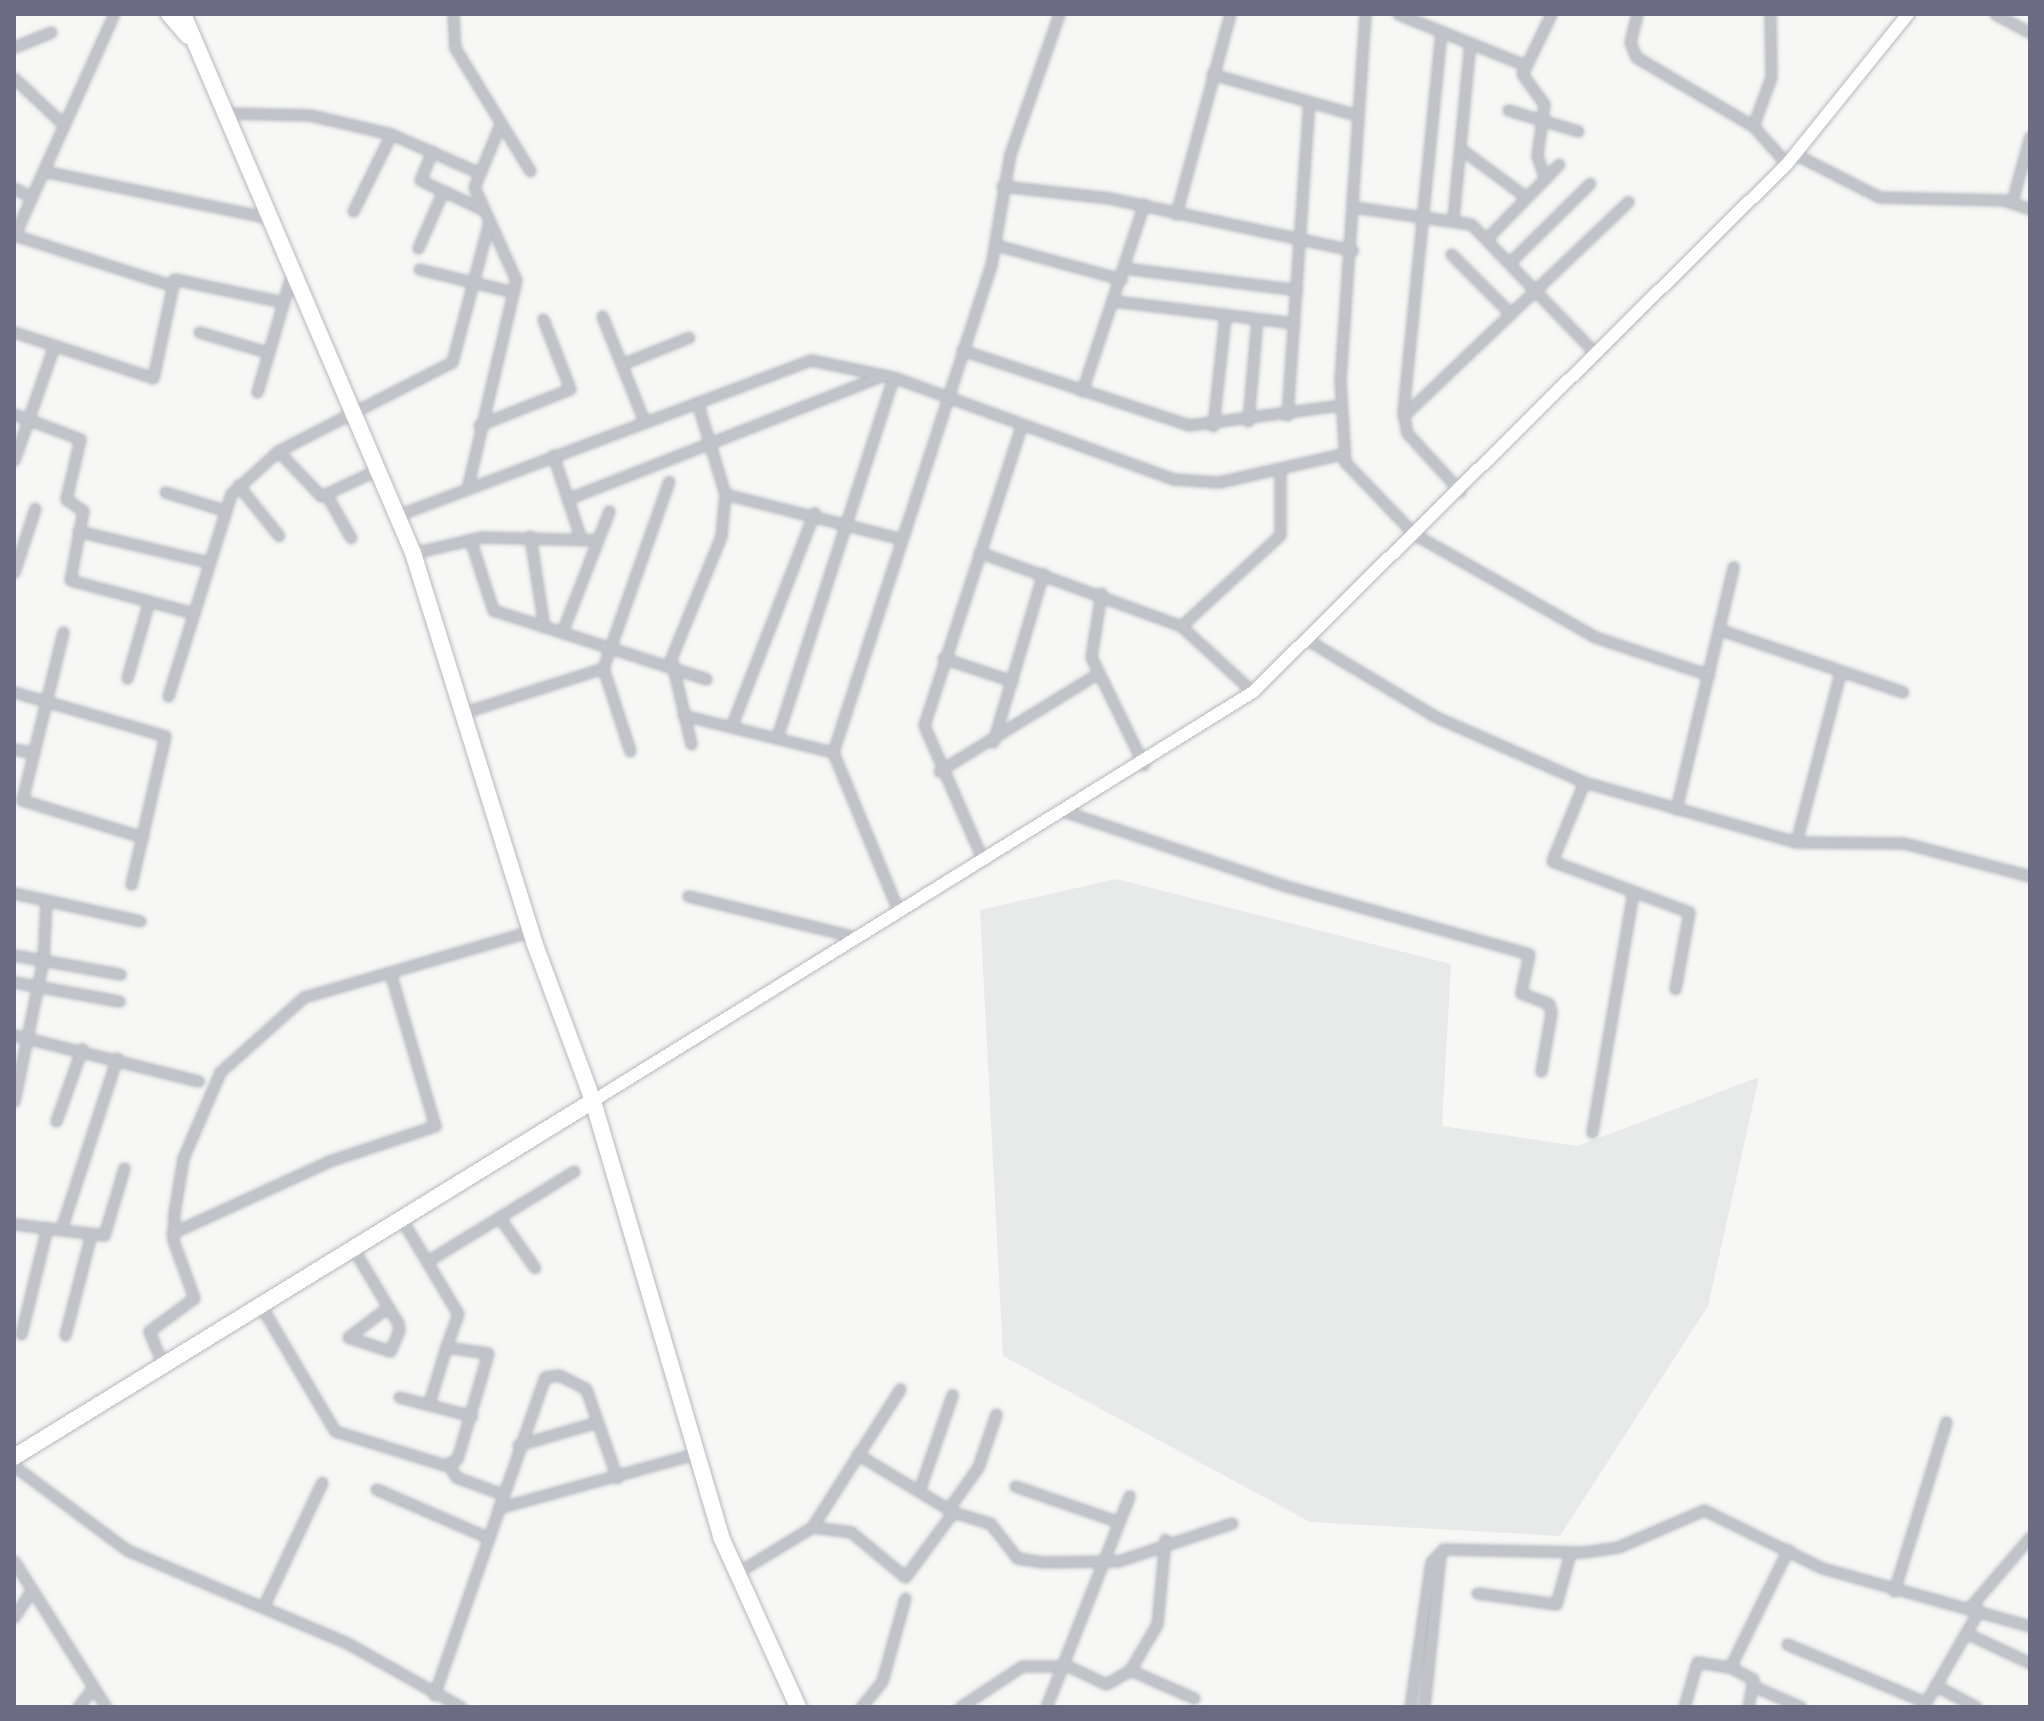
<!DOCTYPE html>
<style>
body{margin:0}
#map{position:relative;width:2044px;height:1721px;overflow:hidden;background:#f7f8f6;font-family:"Titillium Web",sans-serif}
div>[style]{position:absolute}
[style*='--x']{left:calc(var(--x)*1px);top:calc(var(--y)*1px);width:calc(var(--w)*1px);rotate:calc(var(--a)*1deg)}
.built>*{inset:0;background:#e8e9e9}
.roads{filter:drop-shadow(0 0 2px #b7b7bf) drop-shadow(0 0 2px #b7b7bf)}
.street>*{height:9px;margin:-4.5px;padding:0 4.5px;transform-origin:4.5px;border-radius:4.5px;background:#c2c2c9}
.secondary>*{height:12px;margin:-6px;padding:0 6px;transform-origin:6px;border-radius:6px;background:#fff}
.highway>*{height:16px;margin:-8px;padding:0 8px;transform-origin:8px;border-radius:8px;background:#fff}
span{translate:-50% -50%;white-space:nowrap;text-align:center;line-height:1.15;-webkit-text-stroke:8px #fff;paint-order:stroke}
.frame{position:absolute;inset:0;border:16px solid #6b6b83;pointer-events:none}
</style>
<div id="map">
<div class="built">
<div style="clip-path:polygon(1116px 879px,1451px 964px,1442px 1126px,1578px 1146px,1759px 1077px,1708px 1306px,1560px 1536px,1310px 1522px,1003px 1356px,980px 910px)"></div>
</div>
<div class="roads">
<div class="street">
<div style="--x:453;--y:14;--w:34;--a:87"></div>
<div style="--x:455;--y:48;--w:144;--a:58.6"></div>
<div style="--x:1365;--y:14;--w:367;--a:93.9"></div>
<div style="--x:1340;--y:380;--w:82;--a:86.5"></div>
<div style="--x:1345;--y:462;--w:100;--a:46.2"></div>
<div style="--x:1414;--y:534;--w:208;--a:29.6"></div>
<div style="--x:1595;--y:637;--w:120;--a:18.4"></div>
<div style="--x:1398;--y:14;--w:137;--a:21.9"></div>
<div style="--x:1637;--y:14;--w:29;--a:104"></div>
<div style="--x:1630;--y:42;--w:16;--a:68"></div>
<div style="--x:1636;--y:57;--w:136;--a:30.5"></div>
<div style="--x:1753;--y:126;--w:51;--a:48.2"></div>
<div style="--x:1995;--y:14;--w:40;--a:28"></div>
<div style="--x:1441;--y:31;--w:382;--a:95.7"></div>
<div style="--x:1403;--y:411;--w:22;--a:80"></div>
<div style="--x:1407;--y:433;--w:79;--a:47.6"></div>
<div style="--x:14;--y:47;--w:40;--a:-22"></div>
<div style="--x:1212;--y:74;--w:151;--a:15.8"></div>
<div style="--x:14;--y:78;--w:67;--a:43.2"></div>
<div style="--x:1508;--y:110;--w:73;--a:16.7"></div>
<div style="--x:227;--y:113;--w:83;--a:1.4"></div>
<div style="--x:310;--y:115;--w:83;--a:13.2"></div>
<div style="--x:391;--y:134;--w:94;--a:23.8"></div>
<div style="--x:1753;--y:126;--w:52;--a:-69.8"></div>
<div style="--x:1771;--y:77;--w:63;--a:-90.9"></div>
<div style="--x:1461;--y:149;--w:81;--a:36.4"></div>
<div style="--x:432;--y:151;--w:31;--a:112"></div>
<div style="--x:420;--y:180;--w:71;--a:25.1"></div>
<div style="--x:1795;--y:154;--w:94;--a:27.1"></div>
<div style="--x:1879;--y:197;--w:124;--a:1.4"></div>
<div style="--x:2003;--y:200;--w:28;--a:18"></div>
<div style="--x:43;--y:171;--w:232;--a:11.7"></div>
<div style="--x:1545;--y:179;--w:24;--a:-109"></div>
<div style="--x:1537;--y:156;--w:52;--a:-82.3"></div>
<div style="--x:1544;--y:104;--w:37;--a:-126"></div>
<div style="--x:1522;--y:74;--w:67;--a:-64.2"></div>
<div style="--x:1002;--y:186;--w:108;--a:6.4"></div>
<div style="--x:1109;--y:198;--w:249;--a:12.1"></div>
<div style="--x:14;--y:188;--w:19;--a:28"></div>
<div style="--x:2012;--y:201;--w:67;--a:-74.5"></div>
<div style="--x:1354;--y:207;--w:118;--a:8.3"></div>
<div style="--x:1471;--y:224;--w:178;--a:46.1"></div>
<div style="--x:353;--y:211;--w:86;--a:-63.7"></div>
<div style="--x:1176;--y:214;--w:207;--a:-74.9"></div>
<div style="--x:1453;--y:218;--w:176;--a:-84.5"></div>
<div style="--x:14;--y:235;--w:165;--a:17.7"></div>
<div style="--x:14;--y:236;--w:243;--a:-65.8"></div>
<div style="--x:1487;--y:238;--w:103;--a:-45.8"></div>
<div style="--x:996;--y:245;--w:130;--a:15.2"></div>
<div style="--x:418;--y:248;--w:60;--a:-66.4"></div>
<div style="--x:1451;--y:254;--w:82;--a:45"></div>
<div style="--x:1510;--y:262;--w:112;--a:-44.6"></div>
<div style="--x:1124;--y:268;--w:174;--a:7.2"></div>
<div style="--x:419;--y:269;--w:97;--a:13.7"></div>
<div style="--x:1115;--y:301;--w:180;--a:7"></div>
<div style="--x:602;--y:316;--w:113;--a:68.2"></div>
<div style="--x:14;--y:332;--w:146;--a:18.3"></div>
<div style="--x:153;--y:378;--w:101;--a:-78"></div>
<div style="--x:174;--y:279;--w:106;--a:11.9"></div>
<div style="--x:199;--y:332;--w:67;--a:16.5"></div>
<div style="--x:962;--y:350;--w:239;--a:18.3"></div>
<div style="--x:1189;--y:425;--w:152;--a:-7.5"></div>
<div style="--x:622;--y:364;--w:72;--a:-21.9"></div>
<div style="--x:1082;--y:391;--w:197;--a:-71.7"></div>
<div style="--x:257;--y:392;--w:128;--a:-73.7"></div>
<div style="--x:14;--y:414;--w:71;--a:20.7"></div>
<div style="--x:80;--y:439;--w:62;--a:103.1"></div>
<div style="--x:66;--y:499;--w:21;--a:35"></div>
<div style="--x:83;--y:511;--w:70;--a:100.7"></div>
<div style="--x:70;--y:580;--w:127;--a:15"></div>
<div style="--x:1287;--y:415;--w:314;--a:-86"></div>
<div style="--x:1403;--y:416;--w:311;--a:-43.6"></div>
<div style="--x:1248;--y:421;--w:102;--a:-85"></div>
<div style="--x:479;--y:425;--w:98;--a:-21.6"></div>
<div style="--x:570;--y:389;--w:75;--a:-111.1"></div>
<div style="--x:1213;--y:426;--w:112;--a:-83.8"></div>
<div style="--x:278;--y:451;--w:62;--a:46.3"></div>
<div style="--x:321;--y:496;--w:64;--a:-25"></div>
<div style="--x:553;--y:455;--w:89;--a:71.6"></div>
<div style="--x:14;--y:460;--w:121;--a:-70.7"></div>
<div style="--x:238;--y:485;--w:65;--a:51.2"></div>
<div style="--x:467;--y:489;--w:215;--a:-76.8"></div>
<div style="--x:516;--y:280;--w:102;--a:-114.3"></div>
<div style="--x:474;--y:187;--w:65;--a:-67.4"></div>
<div style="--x:165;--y:492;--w:62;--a:17"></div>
<div style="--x:725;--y:494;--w:182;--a:14.3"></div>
<div style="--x:327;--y:496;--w:48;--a:60.3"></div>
<div style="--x:567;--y:499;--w:340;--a:-21.4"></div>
<div style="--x:398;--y:515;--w:441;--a:-20.6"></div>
<div style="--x:811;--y:360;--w:84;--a:11.7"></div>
<div style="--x:893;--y:377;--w:299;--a:20"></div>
<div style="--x:1174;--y:479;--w:45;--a:3.8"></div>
<div style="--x:1219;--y:482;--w:125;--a:-12.9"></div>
<div style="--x:78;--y:531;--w:134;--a:13.4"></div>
<div style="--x:530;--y:536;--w:92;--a:81.3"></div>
<div style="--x:470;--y:539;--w:75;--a:72.1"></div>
<div style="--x:493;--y:610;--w:224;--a:17.9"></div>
<div style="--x:979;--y:552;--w:215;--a:20.1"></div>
<div style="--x:1181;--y:626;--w:98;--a:42.5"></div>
<div style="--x:413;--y:553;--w:70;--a:-13.2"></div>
<div style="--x:481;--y:537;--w:117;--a:1.5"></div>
<div style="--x:14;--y:572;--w:67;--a:-71.8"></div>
<div style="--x:1101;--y:593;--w:65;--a:98.9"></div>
<div style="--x:1091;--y:657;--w:120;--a:63.9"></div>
<div style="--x:1181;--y:626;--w:134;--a:-42.6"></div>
<div style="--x:1280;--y:535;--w:65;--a:-90"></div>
<div style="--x:1721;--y:630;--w:192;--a:18.8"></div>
<div style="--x:63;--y:632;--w:173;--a:103.7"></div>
<div style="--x:22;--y:800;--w:126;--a:17.1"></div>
<div style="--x:562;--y:632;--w:130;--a:-68.8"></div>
<div style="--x:1304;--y:638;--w:154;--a:30.9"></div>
<div style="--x:1436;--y:717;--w:162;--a:23.7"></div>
<div style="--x:1584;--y:782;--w:220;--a:15.8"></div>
<div style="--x:1796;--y:842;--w:108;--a:0.5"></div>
<div style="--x:1904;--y:843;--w:130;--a:14.7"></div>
<div style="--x:943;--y:658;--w:73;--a:18.4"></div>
<div style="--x:127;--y:678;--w:80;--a:-74.1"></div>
<div style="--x:14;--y:692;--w:157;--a:16.2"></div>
<div style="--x:165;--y:736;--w:152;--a:102.9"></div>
<div style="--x:168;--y:696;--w:212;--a:-72.7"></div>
<div style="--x:231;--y:494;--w:64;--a:-42.5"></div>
<div style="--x:278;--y:451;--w:195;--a:-27.1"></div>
<div style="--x:452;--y:362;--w:145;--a:-75.2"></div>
<div style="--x:465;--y:712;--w:145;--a:-17.7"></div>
<div style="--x:683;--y:715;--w:154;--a:13.9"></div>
<div style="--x:731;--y:727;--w:230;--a:-68.8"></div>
<div style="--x:777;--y:737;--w:378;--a:-72.1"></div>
<div style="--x:993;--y:742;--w:176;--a:-73.5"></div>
<div style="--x:691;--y:744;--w:88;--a:-103.1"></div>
<div style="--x:671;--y:658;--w:132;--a:-67.7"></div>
<div style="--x:721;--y:536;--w:42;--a:-84.6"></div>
<div style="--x:725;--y:494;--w:96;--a:-106.9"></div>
<div style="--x:14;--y:749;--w:20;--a:11"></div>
<div style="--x:630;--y:751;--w:87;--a:-108"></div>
<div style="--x:603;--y:668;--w:198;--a:-70.6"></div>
<div style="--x:939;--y:771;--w:187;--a:-31.6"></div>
<div style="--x:1584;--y:782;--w:85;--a:112.1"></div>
<div style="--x:1552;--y:861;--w:146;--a:20.4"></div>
<div style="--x:1689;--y:912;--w:78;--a:100.3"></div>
<div style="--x:1676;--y:809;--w:249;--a:-76.7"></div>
<div style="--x:1066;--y:812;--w:232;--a:18.6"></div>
<div style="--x:1286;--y:886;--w:252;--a:15.6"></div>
<div style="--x:1529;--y:954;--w:40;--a:102"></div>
<div style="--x:1521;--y:993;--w:30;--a:21"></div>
<div style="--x:1549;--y:1004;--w:9;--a:77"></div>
<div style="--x:1551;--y:1013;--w:59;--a:99.8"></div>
<div style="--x:1796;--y:842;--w:175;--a:-75.4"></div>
<div style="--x:982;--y:858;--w:145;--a:-113.6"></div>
<div style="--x:924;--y:725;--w:314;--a:-72"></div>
<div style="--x:14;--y:893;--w:129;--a:12.5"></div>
<div style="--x:688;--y:896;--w:173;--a:13.7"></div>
<div style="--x:898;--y:910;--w:171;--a:-112.4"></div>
<div style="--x:833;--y:752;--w:512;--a:-72.03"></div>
<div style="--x:991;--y:265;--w:113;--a:-80.3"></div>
<div style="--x:1010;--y:154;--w:148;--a:-70.7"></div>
<div style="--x:14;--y:955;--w:108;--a:10.2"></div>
<div style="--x:14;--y:982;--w:107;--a:10.3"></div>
<div style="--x:14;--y:1035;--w:190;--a:14"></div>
<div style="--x:14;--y:1101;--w:144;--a:-78.4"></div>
<div style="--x:43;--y:960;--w:59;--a:-87.1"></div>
<div style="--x:56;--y:1121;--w:77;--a:-70.4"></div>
<div style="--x:1592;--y:1132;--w:244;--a:-80.3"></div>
<div style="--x:499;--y:1217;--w:62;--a:54.8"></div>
<div style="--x:402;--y:1220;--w:109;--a:59.2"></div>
<div style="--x:458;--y:1314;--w:35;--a:110"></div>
<div style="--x:14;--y:1224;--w:91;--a:7"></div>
<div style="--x:104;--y:1235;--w:70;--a:-73.4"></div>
<div style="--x:61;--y:1229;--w:180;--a:-71.9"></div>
<div style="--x:172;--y:1233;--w:173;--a:-24.6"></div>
<div style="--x:329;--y:1161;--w:112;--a:-18.3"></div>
<div style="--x:435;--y:1126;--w:160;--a:-106.3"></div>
<div style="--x:354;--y:1250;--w:66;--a:59.2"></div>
<div style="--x:388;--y:1307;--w:19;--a:58"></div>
<div style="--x:398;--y:1323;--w:7;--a:82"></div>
<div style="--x:399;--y:1330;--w:23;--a:113"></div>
<div style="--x:390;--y:1351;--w:44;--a:-161.6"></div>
<div style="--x:348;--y:1337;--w:50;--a:-36.9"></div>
<div style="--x:429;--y:1260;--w:170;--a:-31.5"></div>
<div style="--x:261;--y:1306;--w:145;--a:59.4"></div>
<div style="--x:335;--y:1431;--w:114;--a:17.3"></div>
<div style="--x:444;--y:1465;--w:14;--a:-25"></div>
<div style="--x:457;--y:1459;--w:110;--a:-73.7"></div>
<div style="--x:488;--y:1353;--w:42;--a:-171.9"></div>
<div style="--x:446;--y:1347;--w:59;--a:106.9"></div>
<div style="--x:21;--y:1334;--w:110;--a:-76.3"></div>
<div style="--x:65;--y:1335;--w:104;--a:-75.6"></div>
<div style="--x:164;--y:1367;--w:39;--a:-113"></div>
<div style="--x:149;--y:1331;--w:56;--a:-36.3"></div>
<div style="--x:194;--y:1298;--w:62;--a:-109.9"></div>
<div style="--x:173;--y:1240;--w:27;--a:-88"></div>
<div style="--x:174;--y:1213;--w:56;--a:-80.7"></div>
<div style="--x:183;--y:1158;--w:94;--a:-66.7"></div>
<div style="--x:220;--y:1072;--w:113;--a:-41.8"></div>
<div style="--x:304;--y:997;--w:236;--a:-16.2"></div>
<div style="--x:399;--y:1397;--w:75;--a:14.6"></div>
<div style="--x:518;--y:1445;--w:82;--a:-16.2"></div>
<div style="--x:857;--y:1454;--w:112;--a:31.1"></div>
<div style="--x:449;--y:1465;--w:14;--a:60"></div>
<div style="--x:456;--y:1477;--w:49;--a:20.3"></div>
<div style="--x:14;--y:1466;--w:141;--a:36.6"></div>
<div style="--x:127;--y:1550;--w:239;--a:22.9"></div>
<div style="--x:347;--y:1643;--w:131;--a:29.3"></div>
<div style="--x:1015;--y:1486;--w:110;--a:19.1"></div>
<div style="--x:376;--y:1489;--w:121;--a:23.4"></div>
<div style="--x:919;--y:1491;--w:102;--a:-71"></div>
<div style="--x:498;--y:1508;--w:203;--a:-15.4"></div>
<div style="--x:949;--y:1508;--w:50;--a:-54.7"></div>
<div style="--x:978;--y:1467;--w:56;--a:-71.2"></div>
<div style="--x:812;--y:1527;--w:164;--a:-57.5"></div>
<div style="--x:14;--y:1561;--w:173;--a:57.8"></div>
<div style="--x:735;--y:1574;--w:90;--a:-31.4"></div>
<div style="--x:812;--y:1527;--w:39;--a:7"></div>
<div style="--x:851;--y:1532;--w:70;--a:39.8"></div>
<div style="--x:905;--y:1577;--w:81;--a:-53.6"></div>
<div style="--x:953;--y:1512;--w:39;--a:17"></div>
<div style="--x:990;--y:1523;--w:44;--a:52.4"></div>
<div style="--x:1017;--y:1558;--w:26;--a:9"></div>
<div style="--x:1043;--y:1562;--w:75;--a:-0.8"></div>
<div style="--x:1118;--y:1561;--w:120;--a:-18.4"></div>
<div style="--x:1894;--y:1591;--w:177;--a:-72.9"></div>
<div style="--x:1477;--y:1593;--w:80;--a:7.9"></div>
<div style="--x:1556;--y:1604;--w:53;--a:-74.6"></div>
<div style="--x:263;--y:1607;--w:138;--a:-64.7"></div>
<div style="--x:1970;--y:1607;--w:92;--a:-49.4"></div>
<div style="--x:14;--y:1617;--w:33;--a:-57"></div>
<div style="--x:1966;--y:1633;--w:71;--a:25.1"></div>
<div style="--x:1787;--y:1644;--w:150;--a:22.8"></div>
<div style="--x:1730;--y:1667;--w:26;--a:28"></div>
<div style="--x:1753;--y:1679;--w:28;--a:100"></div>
<div style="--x:1130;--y:1670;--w:70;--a:23.6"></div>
<div style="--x:1935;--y:1685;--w:47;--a:28.2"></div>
<div style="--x:1753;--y:1686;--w:52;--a:23.6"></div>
<div style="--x:434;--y:1695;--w:337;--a:-70.8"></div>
<div style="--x:545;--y:1377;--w:14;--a:-8"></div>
<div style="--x:559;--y:1375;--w:30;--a:27"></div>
<div style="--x:586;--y:1389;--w:94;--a:70.8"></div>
<div style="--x:78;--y:1707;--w:24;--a:-52"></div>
<div style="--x:861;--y:1707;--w:33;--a:-51"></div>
<div style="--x:882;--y:1681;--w:86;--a:-74.5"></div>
<div style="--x:960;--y:1707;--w:74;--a:-33.5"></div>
<div style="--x:1022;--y:1666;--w:46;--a:0"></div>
<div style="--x:1068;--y:1666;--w:42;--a:25.3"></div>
<div style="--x:1106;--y:1684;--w:28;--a:-30"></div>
<div style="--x:1130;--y:1670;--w:53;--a:-59.6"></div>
<div style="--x:1157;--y:1624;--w:85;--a:-84.6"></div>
<div style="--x:1046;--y:1707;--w:227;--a:-68.5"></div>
<div style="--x:1410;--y:1707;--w:147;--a:-81.8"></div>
<div style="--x:1431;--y:1562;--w:18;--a:-47"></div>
<div style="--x:1443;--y:1549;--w:140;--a:1.2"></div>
<div style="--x:1583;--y:1552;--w:35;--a:-8"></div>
<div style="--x:1618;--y:1547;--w:94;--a:-23.3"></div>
<div style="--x:1704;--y:1510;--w:131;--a:26.2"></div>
<div style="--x:1822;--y:1568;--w:216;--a:15.6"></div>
<div style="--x:1424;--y:1707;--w:153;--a:-84"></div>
<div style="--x:1684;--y:1707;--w:47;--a:-73.9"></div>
<div style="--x:1697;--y:1662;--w:33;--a:9"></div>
<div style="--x:1730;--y:1667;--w:131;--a:-63.8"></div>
<div style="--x:1923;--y:1707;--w:112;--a:-60"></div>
</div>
<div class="secondary">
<div style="--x:593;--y:1101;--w:776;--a:-31.79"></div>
<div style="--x:1253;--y:692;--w:751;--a:-44.68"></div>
<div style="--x:1787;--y:164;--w:193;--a:-51.1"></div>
</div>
<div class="highway">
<div style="--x:169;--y:14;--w:29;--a:49"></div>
<div style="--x:183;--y:14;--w:586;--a:66.89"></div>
<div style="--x:413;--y:553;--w:407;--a:72.7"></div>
<div style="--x:534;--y:942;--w:170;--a:69.6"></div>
<div style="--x:593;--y:1101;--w:454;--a:73.6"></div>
<div style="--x:721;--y:1537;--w:187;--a:65.6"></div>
<div style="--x:14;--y:1457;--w:680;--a:-31.59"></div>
</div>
</div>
<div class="frame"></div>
</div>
